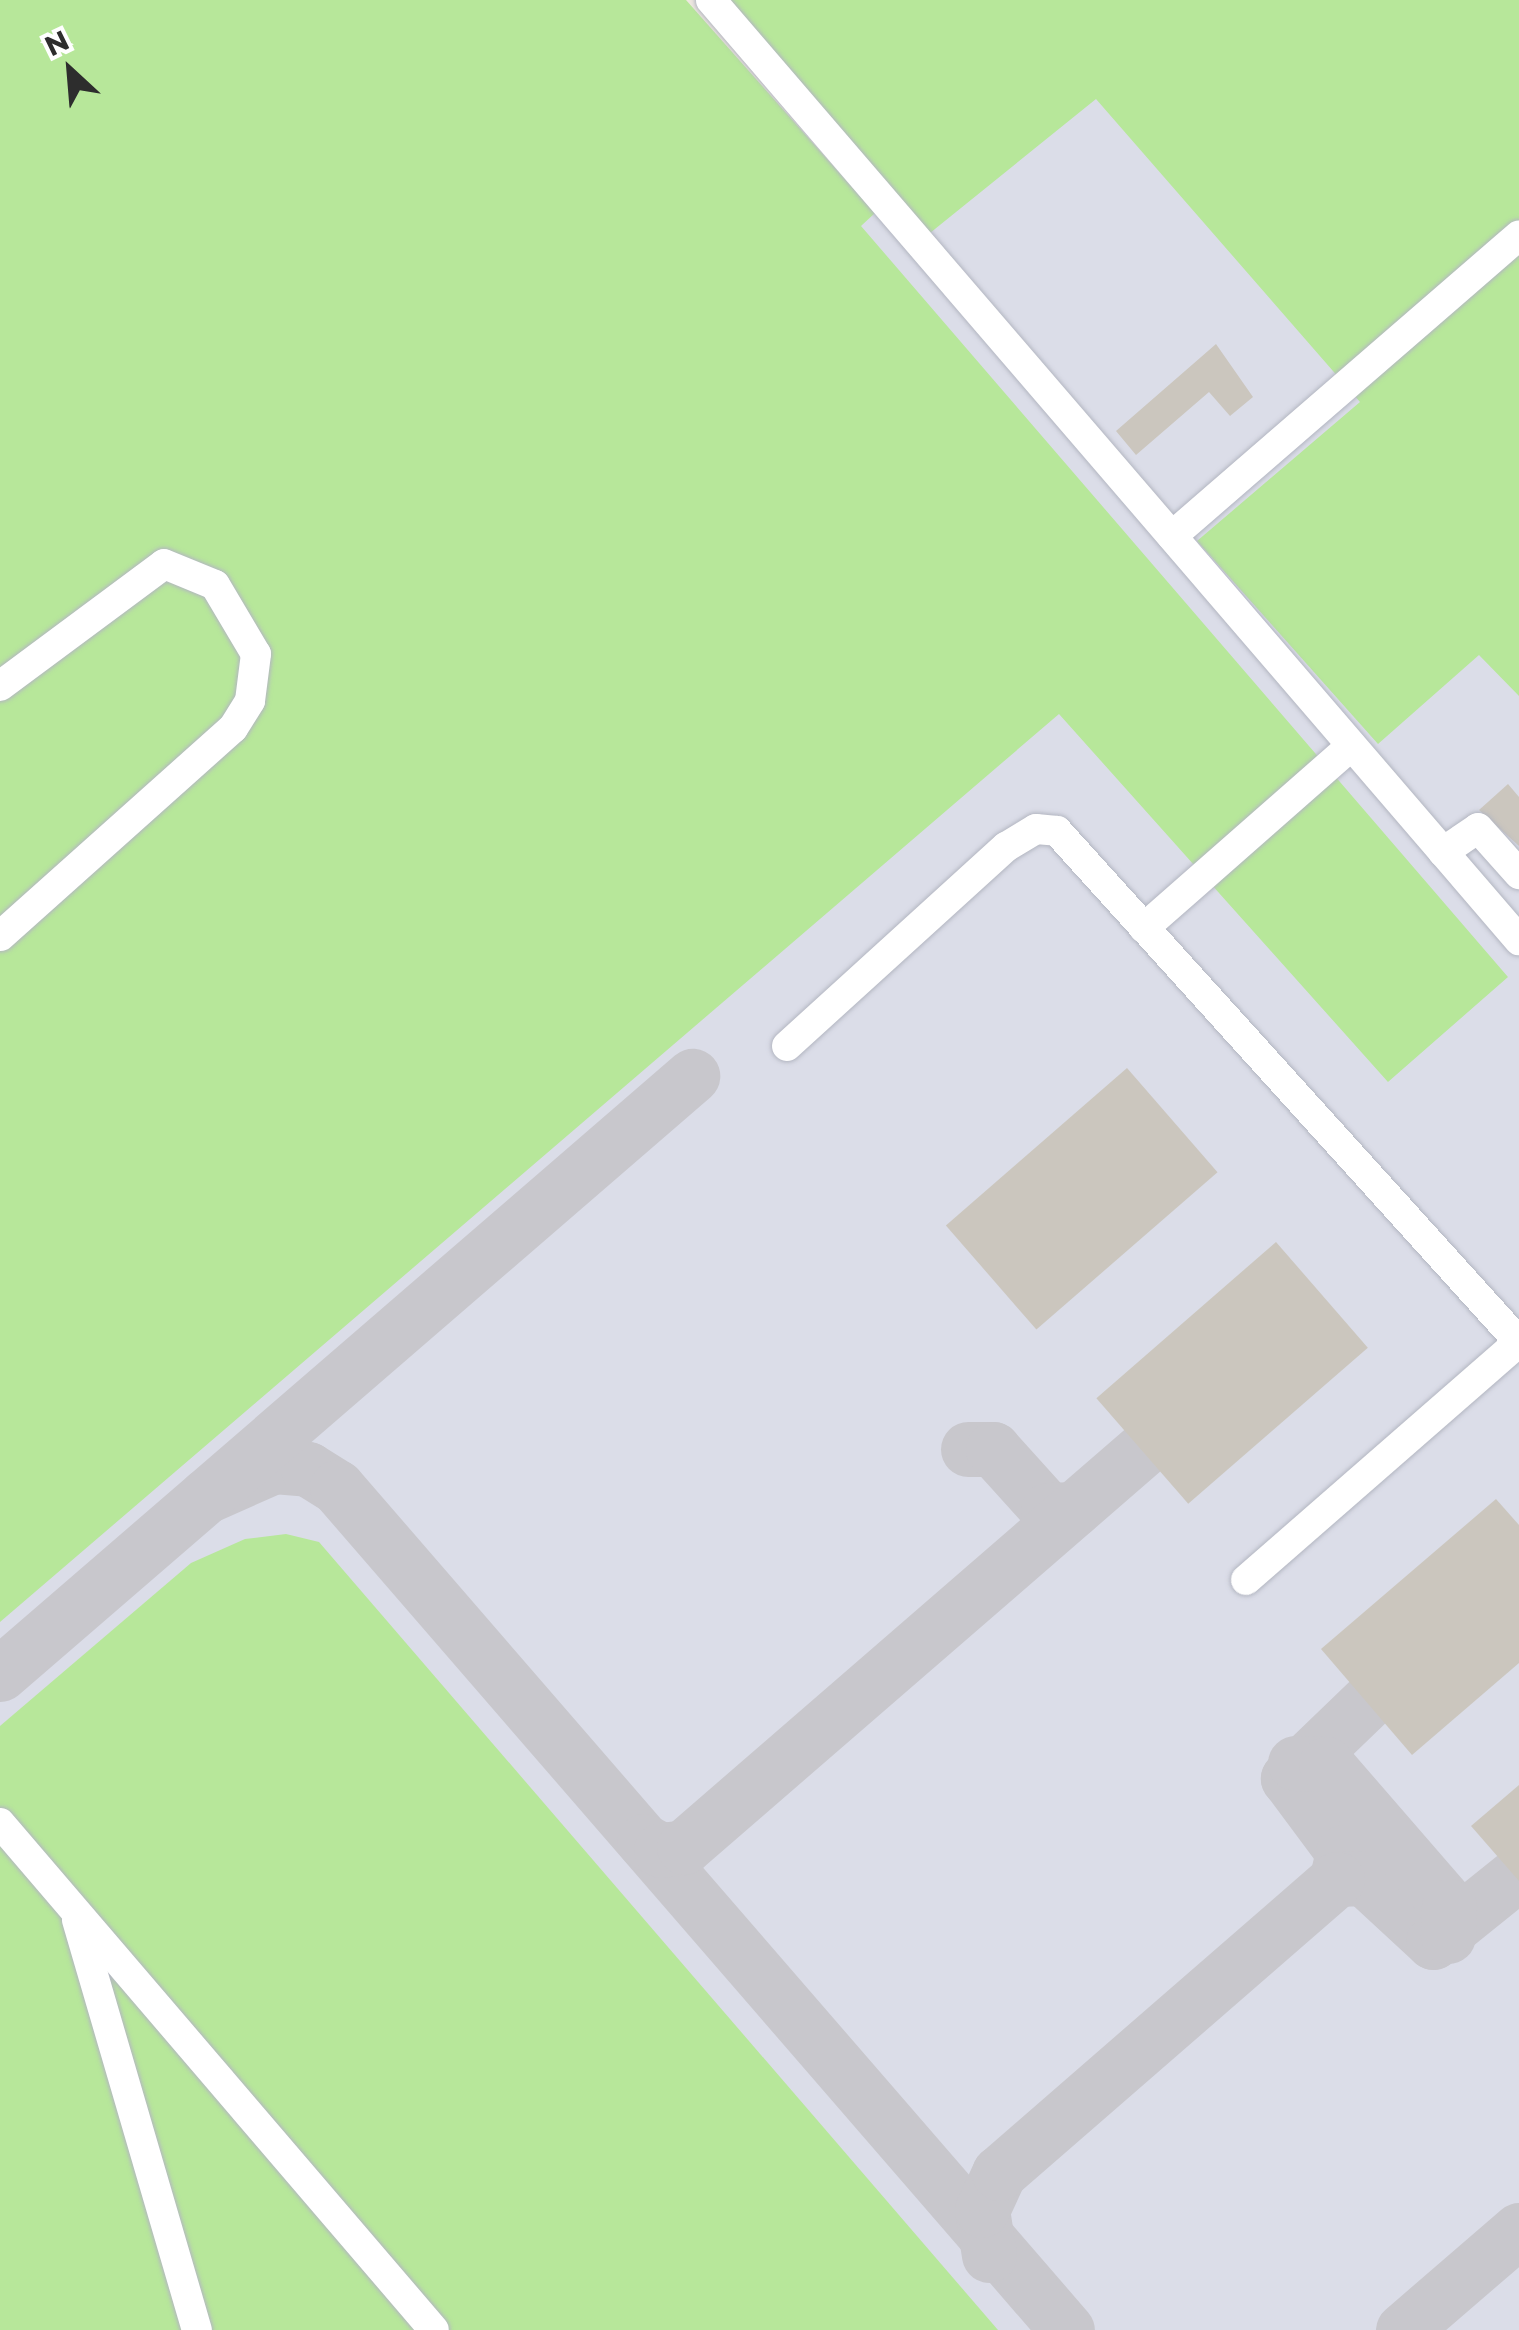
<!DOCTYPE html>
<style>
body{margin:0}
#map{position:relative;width:1519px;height:2330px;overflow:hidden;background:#efe8e0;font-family:Montserrat,sans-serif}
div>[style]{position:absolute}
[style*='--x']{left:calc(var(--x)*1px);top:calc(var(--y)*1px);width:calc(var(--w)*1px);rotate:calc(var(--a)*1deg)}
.airport>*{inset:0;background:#dbdde8}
.green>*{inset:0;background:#b7e79a}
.taxiway>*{height:55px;margin:-27.5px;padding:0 27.5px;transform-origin:27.5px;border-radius:27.5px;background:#c8c7cc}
.building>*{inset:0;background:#cbc6be;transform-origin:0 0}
.roads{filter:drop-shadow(0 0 2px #b3b6c1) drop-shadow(0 0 2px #b3b6c1)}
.minor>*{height:30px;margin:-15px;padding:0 15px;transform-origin:15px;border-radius:15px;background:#fff}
span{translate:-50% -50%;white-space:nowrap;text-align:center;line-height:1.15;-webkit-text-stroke:8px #fff;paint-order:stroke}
.north{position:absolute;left:20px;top:20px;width:100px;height:100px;-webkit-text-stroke:8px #fff;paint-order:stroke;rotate:334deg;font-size:28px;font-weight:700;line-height:40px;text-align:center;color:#2d2d2d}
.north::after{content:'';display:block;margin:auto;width:35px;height:45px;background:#2d2d2d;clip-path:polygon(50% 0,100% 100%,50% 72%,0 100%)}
</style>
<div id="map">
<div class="airport">
<div style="clip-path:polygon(1122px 0,1519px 0,1519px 2330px,0 2330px,0 663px,825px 256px)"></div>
</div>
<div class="green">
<div style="clip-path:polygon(0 0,686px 0,875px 213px,861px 226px,1508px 977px,1388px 1082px,1059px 714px,0 1622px)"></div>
<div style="clip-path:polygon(728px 0,1519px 0,1519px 696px,1479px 655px,1378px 744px,1197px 541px,1360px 402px,1096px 99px,930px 233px)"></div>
<div style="clip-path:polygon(286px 1534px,319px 1542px,998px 2330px,0 2330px,0 1726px,191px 1563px,245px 1539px)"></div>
</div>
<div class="taxiway">
<div style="--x:968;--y:1449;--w:25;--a:0"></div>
<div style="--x:993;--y:1449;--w:82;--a:48"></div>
<div style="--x:1048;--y:1510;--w:26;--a:-2"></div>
<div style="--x:206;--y:1496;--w:74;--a:-23.8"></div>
<div style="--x:274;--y:1466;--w:34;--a:5"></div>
<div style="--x:308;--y:1469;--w:34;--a:32"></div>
<div style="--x:337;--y:1487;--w:1115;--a:49.11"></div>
<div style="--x:0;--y:1674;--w:915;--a:-40.83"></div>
<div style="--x:1367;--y:1702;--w:110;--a:136.1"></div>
<div style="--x:1288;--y:1778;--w:92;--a:53.4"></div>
<div style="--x:1343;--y:1852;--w:28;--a:103"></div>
<div style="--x:1337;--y:1879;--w:27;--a:-2"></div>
<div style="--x:1364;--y:1878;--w:94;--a:42.8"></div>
<div style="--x:1433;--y:1942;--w:105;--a:-38.8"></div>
<div style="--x:1295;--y:1763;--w:31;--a:2"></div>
<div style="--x:1326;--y:1764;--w:188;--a:49.1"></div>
<div style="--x:1449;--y:1906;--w:30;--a:92"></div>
<div style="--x:644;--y:1841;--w:19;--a:28"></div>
<div style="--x:661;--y:1850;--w:23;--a:-7"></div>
<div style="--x:684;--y:1847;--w:605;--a:-40.91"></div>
<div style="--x:989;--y:2255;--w:46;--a:-98.8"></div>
<div style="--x:982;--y:2210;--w:41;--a:-65.3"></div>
<div style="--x:999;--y:2173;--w:448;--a:-41"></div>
<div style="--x:1403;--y:2330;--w:153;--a:-40.8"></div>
</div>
<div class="building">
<div style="clip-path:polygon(1216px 344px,1253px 397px,1230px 416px,1209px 392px,1136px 455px,1116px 431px)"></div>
<div style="clip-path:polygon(1508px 784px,1519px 797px,1519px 846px,1479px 810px)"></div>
<div style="left:1127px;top:1068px;width:138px;height:240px;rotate:49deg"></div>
<div style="left:1276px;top:1242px;width:140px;height:238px;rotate:49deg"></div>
<div style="clip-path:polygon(1496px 1499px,1519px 1525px,1519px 1663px,1412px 1755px,1321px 1649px)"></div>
<div style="clip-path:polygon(1519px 1785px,1519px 1881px,1471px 1826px)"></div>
</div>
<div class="roads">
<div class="minor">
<div style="--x:711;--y:0;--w:1240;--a:49.32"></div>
<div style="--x:1172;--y:536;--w:459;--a:-40.9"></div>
<div style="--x:0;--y:686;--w:204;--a:-36.6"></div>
<div style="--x:164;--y:564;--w:55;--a:22.4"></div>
<div style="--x:215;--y:585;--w:80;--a:59.3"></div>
<div style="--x:256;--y:654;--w:47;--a:97.3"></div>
<div style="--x:250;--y:701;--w:32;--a:122"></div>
<div style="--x:233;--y:728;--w:312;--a:138.2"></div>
<div style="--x:1443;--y:852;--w:42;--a:-34.4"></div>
<div style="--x:1478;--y:828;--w:62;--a:48.3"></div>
<div style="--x:1144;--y:928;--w:276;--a:-41.3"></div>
<div style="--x:787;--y:1046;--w:296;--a:-42.3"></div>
<div style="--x:1006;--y:847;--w:35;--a:-31"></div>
<div style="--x:1036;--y:829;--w:21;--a:5"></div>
<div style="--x:1057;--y:831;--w:689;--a:47.88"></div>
<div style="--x:1246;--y:1580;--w:362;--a:-41.1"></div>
<div style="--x:0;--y:1823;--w:667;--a:49.44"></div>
<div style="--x:77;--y:1920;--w:427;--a:73.7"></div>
</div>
</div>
<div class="north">N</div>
</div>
